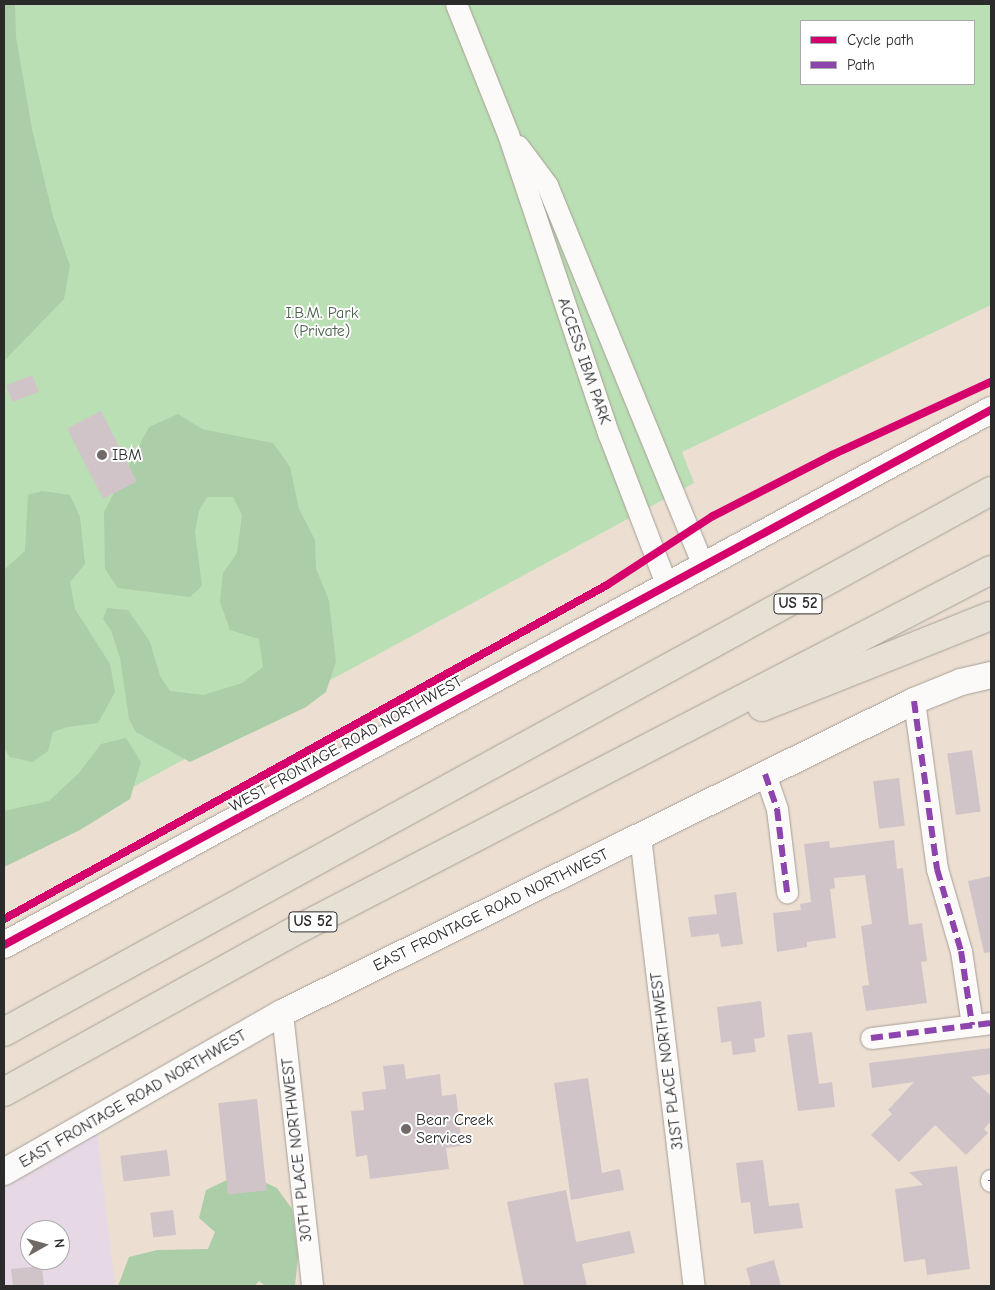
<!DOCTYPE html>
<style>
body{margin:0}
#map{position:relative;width:995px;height:1290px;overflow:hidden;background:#ecdfd2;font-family:"Comic Neue",sans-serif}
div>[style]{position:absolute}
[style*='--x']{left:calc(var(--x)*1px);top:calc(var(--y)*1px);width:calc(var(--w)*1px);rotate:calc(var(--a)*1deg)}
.built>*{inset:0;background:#e6d9e5}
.green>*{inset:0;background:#bbdfb4}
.forest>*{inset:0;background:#abcda7}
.building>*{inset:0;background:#d0c4c9;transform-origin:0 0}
.roads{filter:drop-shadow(0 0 1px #a69f97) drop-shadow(0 0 1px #a69f97)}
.minor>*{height:21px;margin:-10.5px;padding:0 10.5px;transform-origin:10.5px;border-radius:10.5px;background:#fcfaf8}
.tertiary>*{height:26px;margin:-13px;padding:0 13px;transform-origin:13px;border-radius:13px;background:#fcfaf8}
.motorway>*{height:28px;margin:-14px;padding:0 14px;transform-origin:14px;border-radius:14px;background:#e6e1d4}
.quiet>*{height:6px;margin-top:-3px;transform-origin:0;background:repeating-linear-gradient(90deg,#8e44ad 0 12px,transparent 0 18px)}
.cycleway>*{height:8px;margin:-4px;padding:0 4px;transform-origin:4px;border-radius:4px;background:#d6006c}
.dots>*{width:14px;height:14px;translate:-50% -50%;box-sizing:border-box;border:2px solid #fff;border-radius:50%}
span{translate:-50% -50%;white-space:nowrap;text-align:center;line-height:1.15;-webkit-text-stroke:4px #fff;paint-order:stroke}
.shield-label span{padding:1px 4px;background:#fff;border:1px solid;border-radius:4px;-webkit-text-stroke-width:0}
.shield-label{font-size:15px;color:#2b2b2b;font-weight:700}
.park-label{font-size:16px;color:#4a614d}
.street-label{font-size:16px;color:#2b2b2b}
.poi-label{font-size:16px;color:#2b2b2b}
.left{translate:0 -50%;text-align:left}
.frame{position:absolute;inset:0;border:5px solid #2b2b2b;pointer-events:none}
.legend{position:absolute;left:800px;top:20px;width:175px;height:65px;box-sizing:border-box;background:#fff;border:1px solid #aaa;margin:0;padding:6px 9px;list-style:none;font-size:15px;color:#2b2b2b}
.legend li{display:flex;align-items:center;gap:10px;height:25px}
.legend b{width:25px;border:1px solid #aaa}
.north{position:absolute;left:20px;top:1220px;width:50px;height:50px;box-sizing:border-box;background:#fff;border:1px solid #aaa;border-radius:50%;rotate:83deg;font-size:14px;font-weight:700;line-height:20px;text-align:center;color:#2b2b2b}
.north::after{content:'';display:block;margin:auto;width:18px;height:22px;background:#6f6a65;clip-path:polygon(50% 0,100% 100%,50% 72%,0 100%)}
</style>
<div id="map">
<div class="built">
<div style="clip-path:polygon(evenodd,96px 1120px,115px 1286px,4px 1286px,4px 1173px,96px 1120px,30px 1230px,60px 1230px,60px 1260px,30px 1260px,30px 1230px)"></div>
</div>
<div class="green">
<div style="clip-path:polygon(evenodd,4px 4px,991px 4px,991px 305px,682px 452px,694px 483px,4px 857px,4px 4px,801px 21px,974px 21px,974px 84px,801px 84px,801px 21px)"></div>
</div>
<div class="forest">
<div style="clip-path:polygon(4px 4px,15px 4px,16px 37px,32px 129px,53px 216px,70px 266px,64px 299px,4px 361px)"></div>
<div style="clip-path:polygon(178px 414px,202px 429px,273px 443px,290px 467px,299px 509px,315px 540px,316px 568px,329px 601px,336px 662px,326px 692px,306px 707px,190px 762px,136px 732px,129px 719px,120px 658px,111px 630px,103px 619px,107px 608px,128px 610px,150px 642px,160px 676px,170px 691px,203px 695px,242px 683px,263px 667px,259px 639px,230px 630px,220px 602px,223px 573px,237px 553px,242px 515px,233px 497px,207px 497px,199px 511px,195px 532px,202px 586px,190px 597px,118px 588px,105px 569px,104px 512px,149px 427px)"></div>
<div style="clip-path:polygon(42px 491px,70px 495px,80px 517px,85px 564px,70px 582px,75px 609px,110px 664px,115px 692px,98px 723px,67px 727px,53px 732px,48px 751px,32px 762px,10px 757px,4px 748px,4px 570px,25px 551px,28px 495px)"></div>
<div style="clip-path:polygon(126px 738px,141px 762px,130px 799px,80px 830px,4px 867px,4px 811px,49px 801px,79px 773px,101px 744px)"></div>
<div style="clip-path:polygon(249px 1175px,277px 1188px,292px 1209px,298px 1257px,295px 1286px,265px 1286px,259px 1281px,255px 1286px,118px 1286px,129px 1257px,157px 1250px,208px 1249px,215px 1232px,199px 1218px,206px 1190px,231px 1178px)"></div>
</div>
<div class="building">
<div style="left:32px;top:375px;width:18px;height:28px;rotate:68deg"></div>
<div style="left:101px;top:411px;width:79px;height:38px;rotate:63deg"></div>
<div style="left:972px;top:750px;width:62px;height:25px;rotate:82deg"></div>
<div style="left:899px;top:778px;width:48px;height:26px;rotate:83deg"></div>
<div style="clip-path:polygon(894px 840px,897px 869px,903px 868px,909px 925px,922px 923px,927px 961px,921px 962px,927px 1003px,866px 1011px,862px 986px,869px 985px,861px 926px,872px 924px,865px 875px,834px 878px,835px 888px,830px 889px,836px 938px,807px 942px,807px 947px,777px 952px,773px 913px,801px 910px,800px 904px,811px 902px,804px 844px,829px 841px,830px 848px)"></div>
<div style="clip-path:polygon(991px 876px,991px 952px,984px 953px,968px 881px)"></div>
<div style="clip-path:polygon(736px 892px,743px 944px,721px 947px,719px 934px,691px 937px,688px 917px,717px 914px,714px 895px)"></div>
<div style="clip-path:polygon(761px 1001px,765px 1037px,754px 1039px,756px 1052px,733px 1055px,731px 1041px,721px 1043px,717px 1007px)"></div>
<div style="clip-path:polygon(812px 1032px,819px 1084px,832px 1082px,835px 1107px,798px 1111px,787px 1035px)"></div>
<div style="clip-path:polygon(991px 1048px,991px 1074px,971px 1077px,991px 1096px,991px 1121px,984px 1129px,988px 1133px,966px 1155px,935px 1125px,899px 1162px,871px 1135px,892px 1114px,888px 1110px,914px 1082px,872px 1088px,869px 1063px)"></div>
<div style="clip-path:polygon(404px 1064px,406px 1079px,440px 1074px,442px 1096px,456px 1094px,462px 1146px,446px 1148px,449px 1169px,370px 1179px,367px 1155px,356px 1157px,351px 1111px,364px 1110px,362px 1092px,386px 1089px,383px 1066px)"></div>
<div style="clip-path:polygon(588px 1078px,602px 1173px,620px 1169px,624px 1190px,571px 1200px,554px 1083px)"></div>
<div style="left:257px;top:1099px;width:92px;height:39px;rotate:84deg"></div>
<div style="left:167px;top:1150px;width:26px;height:47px;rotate:83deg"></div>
<div style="clip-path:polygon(763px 1160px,769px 1206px,799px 1203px,803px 1228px,754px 1234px,750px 1202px,741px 1203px,736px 1163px)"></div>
<div style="clip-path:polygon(957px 1166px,970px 1269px,927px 1275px,925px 1259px,904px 1262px,895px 1189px,923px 1185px,909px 1172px)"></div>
<div style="clip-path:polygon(566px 1190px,576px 1242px,630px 1231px,635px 1253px,582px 1264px,587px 1286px,524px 1286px,507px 1202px)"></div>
<div style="left:173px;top:1210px;width:25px;height:23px;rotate:83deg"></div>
<div style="clip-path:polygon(774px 1260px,781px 1286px,751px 1286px,746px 1268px)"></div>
<div style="clip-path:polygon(42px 1266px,44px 1286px,13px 1286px,11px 1269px)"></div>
</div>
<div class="roads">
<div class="minor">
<div style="--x:456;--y:4;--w:140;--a:68.2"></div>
<div style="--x:508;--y:134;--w:317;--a:71.5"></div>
<div style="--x:609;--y:435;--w:162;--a:69"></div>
<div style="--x:518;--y:146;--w:49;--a:53.4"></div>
<div style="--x:547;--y:185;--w:412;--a:67.7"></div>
<div style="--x:914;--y:701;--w:170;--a:82.2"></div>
<div style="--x:937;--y:869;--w:85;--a:73.7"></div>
<div style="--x:961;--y:951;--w:75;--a:81.5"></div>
<div style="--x:765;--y:774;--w:37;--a:71"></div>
<div style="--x:777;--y:809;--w:84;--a:83.1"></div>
<div style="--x:640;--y:836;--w:453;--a:83.2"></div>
<div style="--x:282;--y:1013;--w:275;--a:83.7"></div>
<div style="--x:871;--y:1038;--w:121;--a:-7.1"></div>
<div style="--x:991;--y:1180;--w:1;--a:90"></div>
</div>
<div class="tertiary">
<div style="--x:4;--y:945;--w:1123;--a:-28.46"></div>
<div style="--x:4;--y:1172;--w:320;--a:-29.8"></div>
<div style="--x:282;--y:1013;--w:705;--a:-26.27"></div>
<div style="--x:914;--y:701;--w:51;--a:-22"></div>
<div style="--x:961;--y:682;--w:31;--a:-13"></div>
</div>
<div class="motorway">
<div style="--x:762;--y:707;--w:246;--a:-21.7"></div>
<div style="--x:4;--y:1032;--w:1126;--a:-28.73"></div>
<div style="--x:4;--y:1092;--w:324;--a:-29"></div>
<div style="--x:287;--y:935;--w:793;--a:-27.41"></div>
</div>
</div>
<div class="quiet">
<div style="--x:914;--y:701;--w:170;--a:82.2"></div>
<div style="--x:937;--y:869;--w:85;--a:73.7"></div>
<div style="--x:961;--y:951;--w:75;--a:81.5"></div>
<div style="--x:765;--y:774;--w:37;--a:71"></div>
<div style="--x:777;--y:809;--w:84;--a:83.1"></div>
<div style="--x:871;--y:1038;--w:121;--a:-7.1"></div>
<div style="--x:991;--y:1180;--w:1;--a:90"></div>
</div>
<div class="cycleway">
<div style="--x:4;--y:919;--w:689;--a:-28.98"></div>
<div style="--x:607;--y:585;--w:126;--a:-33.1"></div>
<div style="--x:713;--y:516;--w:134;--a:-27.1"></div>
<div style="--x:832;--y:455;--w:175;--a:-24.7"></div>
<div style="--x:4;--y:945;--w:1123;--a:-28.46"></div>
</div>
<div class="dots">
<div style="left:102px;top:455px;background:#6f6a65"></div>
<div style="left:406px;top:1129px;background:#6f6a65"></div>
</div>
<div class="shield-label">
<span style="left:798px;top:604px">US 52</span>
<span style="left:313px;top:922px">US 52</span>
</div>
<div class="park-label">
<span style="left:322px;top:322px">I.B.M. Park<br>(Private)</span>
</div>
<div class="street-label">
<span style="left:584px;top:361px;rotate:71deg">ACCESS IBM PARK</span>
<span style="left:346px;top:744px;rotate:-29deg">WEST FRONTAGE ROAD NORTHWEST</span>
<span style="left:491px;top:910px;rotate:-26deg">EAST FRONTAGE ROAD NORTHWEST</span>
<span style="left:667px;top:1061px;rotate:-97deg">31ST PLACE NORTHWEST</span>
<span style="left:133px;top:1099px;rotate:-30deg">EAST FRONTAGE ROAD NORTHWEST</span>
<span style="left:297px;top:1150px;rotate:-96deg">30TH PLACE NORTHWEST</span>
</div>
<div class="poi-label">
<span class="left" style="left:112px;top:455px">IBM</span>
<span class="left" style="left:416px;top:1129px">Bear Creek<br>Services</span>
</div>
<div class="frame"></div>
<ul class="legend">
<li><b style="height:6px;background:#d6006c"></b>Cycle path</li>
<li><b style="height:6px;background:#8e44ad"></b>Path</li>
</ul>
<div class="north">N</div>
</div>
